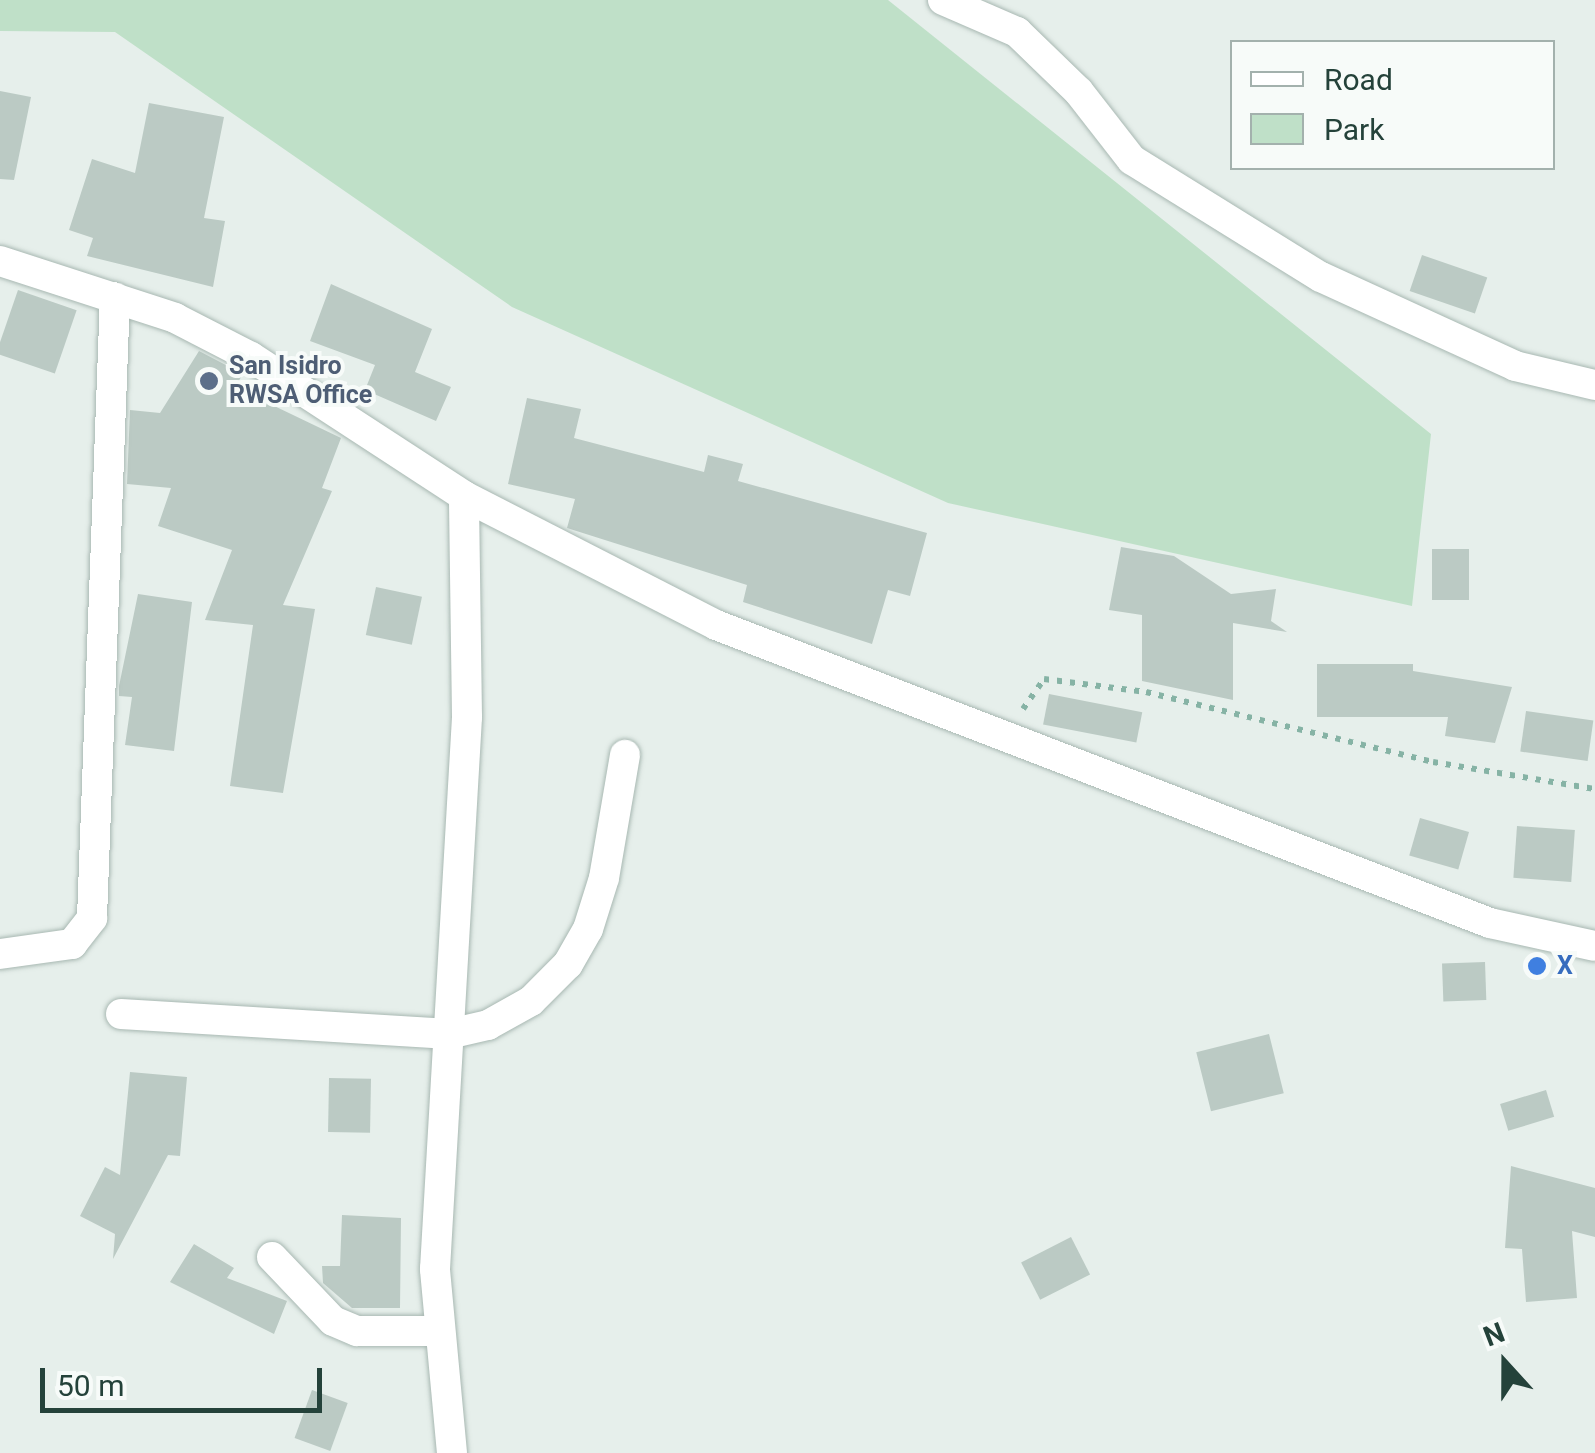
<!DOCTYPE html>
<style>
body{margin:0}
#map{position:relative;width:1595px;height:1453px;overflow:hidden;background:#e6efeb;font-family:Roboto,sans-serif}
div>[style]{position:absolute}
[style*='--x']{left:calc(var(--x)*1px);top:calc(var(--y)*1px);width:calc(var(--w)*1px);rotate:calc(var(--a)*1deg)}
.green>*{inset:0;background:#bfe0c8}
.building>*{inset:0;background:#bbcac4;transform-origin:0 0}
.path>*{height:6px;margin-top:-3px;transform-origin:0;background:repeating-linear-gradient(90deg,#86b3a5 0 5px,transparent 0 13px)}
.roads{filter:drop-shadow(0 0 2px #a8b8b2) drop-shadow(0 0 2px #a8b8b2)}
.minor>*{height:30px;margin:-15px;padding:0 15px;transform-origin:15px;border-radius:15px;background:#fff}
.dots>*{width:28px;height:28px;translate:-50% -50%;box-sizing:border-box;border:5px solid #f7fbf9;border-radius:50%}
span{translate:-50% -50%;white-space:nowrap;text-align:center;line-height:1.15;-webkit-text-stroke:8px #f7fbf9;paint-order:stroke}
.service-label{font-size:25px;color:#4e5e75;font-weight:700}
.left{translate:0 -50%;text-align:left}
.shop-label{font-size:25px;color:#366cbe;font-weight:700}
.legend{position:absolute;left:1230px;top:40px;width:325px;height:130px;box-sizing:border-box;background:#f7fbf9;border:2px solid #a3b1ad;margin:0;padding:12px 18px;list-style:none;font-size:30px;color:#24423a}
.legend li{display:flex;align-items:center;gap:20px;height:50px}
.legend b{width:50px;border:2px solid #a3b1ad}
.north{position:absolute;left:1455px;top:1313px;width:100px;height:100px;-webkit-text-stroke:8px #f7fbf9;paint-order:stroke;rotate:339deg;font-size:28px;font-weight:700;line-height:40px;text-align:center;color:#24423a}
.north::after{content:'';display:block;margin:auto;width:35px;height:45px;background:#24423a;clip-path:polygon(50% 0,100% 100%,50% 72%,0 100%)}
.scale{position:absolute;left:40px;top:1368px;width:282px;height:45px;box-sizing:border-box;border:5px solid #24423a;border-top:0;padding-left:12px;font-size:30px;line-height:35px;white-space:nowrap;color:#24423a;-webkit-text-stroke:8px #f7fbf9;paint-order:stroke}
</style>
<div id="map">
<div class="green">
<div style="clip-path:polygon(0 0,888px 0,1431px 434px,1412px 606px,948px 503px,512px 307px,115px 32px,0 31px)"></div>
</div>
<div class="building">
<div style="clip-path:polygon(0 91px,31px 97px,14px 180px,0 179px)"></div>
<div style="clip-path:polygon(149px 103px,224px 117px,204px 218px,225px 221px,213px 287px,87px 256px,93px 238px,69px 230px,92px 159px,135px 173px)"></div>
<div style="left:1422px;top:255px;width:69px;height:38px;rotate:19deg"></div>
<div style="clip-path:polygon(331px 284px,432px 329px,415px 372px,451px 387px,436px 421px,365px 390px,375px 365px,310px 341px)"></div>
<div style="left:18px;top:290px;width:62px;height:67px;rotate:19deg"></div>
<div style="clip-path:polygon(199px 351px,243px 374px,235px 387px,341px 438px,322px 488px,332px 491px,283px 605px,315px 609px,283px 793px,230px 786px,253px 625px,205px 620px,232px 550px,158px 526px,171px 488px,127px 484px,130px 410px,160px 413px)"></div>
<div style="clip-path:polygon(527px 398px,581px 409px,574px 438px,704px 472px,708px 455px,743px 464px,738px 481px,927px 533px,910px 596px,888px 590px,872px 644px,743px 602px,747px 585px,567px 528px,575px 499px,508px 484px)"></div>
<div style="clip-path:polygon(1121px 547px,1174px 556px,1231px 594px,1276px 589px,1271px 621px,1287px 632px,1233px 623px,1233px 700px,1142px 681px,1142px 615px,1109px 610px)"></div>
<div style="left:1432px;top:549px;width:37px;height:51px"></div>
<div style="left:376px;top:587px;width:47px;height:49px;rotate:12deg"></div>
<div style="clip-path:polygon(138px 594px,192px 602px,174px 751px,125px 745px,132px 697px,119px 696px,119px 686px)"></div>
<div style="clip-path:polygon(1317px 664px,1413px 664px,1413px 671px,1512px 687px,1495px 743px,1445px 736px,1448px 717px,1317px 717px)"></div>
<div style="left:1049px;top:694px;width:95px;height:31px;rotate:11deg"></div>
<div style="left:1526px;top:711px;width:68px;height:41px;rotate:8deg"></div>
<div style="left:1420px;top:818px;width:51px;height:39px;rotate:16deg"></div>
<div style="left:1517px;top:826px;width:58px;height:52px;rotate:4deg"></div>
<div style="left:1485px;top:962px;width:38px;height:43px;rotate:88deg"></div>
<div style="left:1269px;top:1034px;width:61px;height:75px;rotate:76deg"></div>
<div style="clip-path:polygon(130px 1072px,187px 1077px,180px 1156px,168px 1155px,113px 1259px,115px 1234px,80px 1216px,105px 1167px,120px 1175px)"></div>
<div style="left:329px;top:1078px;width:42px;height:54px;rotate:1deg"></div>
<div style="left:1546px;top:1090px;width:28px;height:48px;rotate:73deg"></div>
<div style="clip-path:polygon(1511px 1166px,1595px 1188px,1595px 1237px,1572px 1231px,1577px 1298px,1526px 1302px,1522px 1249px,1505px 1248px)"></div>
<div style="clip-path:polygon(342px 1215px,401px 1218px,400px 1308px,352px 1308px,323px 1283px,322px 1266px,340px 1266px)"></div>
<div style="left:1071px;top:1237px;width:42px;height:56px;rotate:63deg"></div>
<div style="clip-path:polygon(194px 1244px,234px 1268px,227px 1278px,287px 1301px,274px 1334px,170px 1282px)"></div>
<div style="left:312px;top:1390px;width:38px;height:51px;rotate:20deg"></div>
</div>
<div class="path">
<div style="--x:1023;--y:709;--w:37;--a:-55"></div>
<div style="--x:1044;--y:679;--w:103;--a:7.3"></div>
<div style="--x:1146;--y:692;--w:295;--a:13.7"></div>
<div style="--x:1433;--y:762;--w:164;--a:9.5"></div>
</div>
<div class="roads">
<div class="minor">
<div style="--x:943;--y:0;--w:81;--a:23.4"></div>
<div style="--x:1017;--y:32;--w:86;--a:44.1"></div>
<div style="--x:1079;--y:92;--w:86;--a:52.1"></div>
<div style="--x:1132;--y:160;--w:222;--a:31.8"></div>
<div style="--x:1321;--y:277;--w:213;--a:24.6"></div>
<div style="--x:1515;--y:366;--w:82;--a:13.4"></div>
<div style="--x:0;--y:261;--w:184;--a:18"></div>
<div style="--x:175;--y:318;--w:85;--a:27.2"></div>
<div style="--x:251;--y:357;--w:254;--a:33.1"></div>
<div style="--x:464;--y:496;--w:283;--a:27.1"></div>
<div style="--x:716;--y:625;--w:829;--a:21.06"></div>
<div style="--x:1490;--y:923;--w:107;--a:12.4"></div>
<div style="--x:0;--y:954;--w:73;--a:-7.9"></div>
<div style="--x:72;--y:944;--w:33;--a:-52"></div>
<div style="--x:92;--y:918;--w:621;--a:-87.88"></div>
<div style="--x:121;--y:1014;--w:329;--a:3.5"></div>
<div style="--x:449;--y:1034;--w:40;--a:-13"></div>
<div style="--x:488;--y:1025;--w:49;--a:-29.2"></div>
<div style="--x:531;--y:1001;--w:52;--a:-45"></div>
<div style="--x:568;--y:964;--w:40;--a:-60.3"></div>
<div style="--x:588;--y:929;--w:53;--a:-72.6"></div>
<div style="--x:604;--y:878;--w:125;--a:-80.3"></div>
<div style="--x:272;--y:1257;--w:88;--a:46.4"></div>
<div style="--x:333;--y:1321;--w:26;--a:23"></div>
<div style="--x:357;--y:1331;--w:80;--a:0"></div>
<div style="--x:452;--y:1453;--w:185;--a:-95.3"></div>
<div style="--x:435;--y:1269;--w:553;--a:-86.68"></div>
<div style="--x:467;--y:717;--w:221;--a:-90.8"></div>
</div>
</div>
<div class="dots">
<div style="left:209px;top:381px;background:#5c6f8a"></div>
<div style="left:1537px;top:966px;background:#3f7fe0"></div>
</div>
<div class="service-label">
<span class="left" style="left:229px;top:381px">San Isidro<br>RWSA Office</span>
</div>
<div class="shop-label">
<span class="left" style="left:1557px;top:966px">X</span>
</div>
<ul class="legend">
<li><b style="height:12px;background:#fff"></b>Road</li>
<li><b style="height:28px;background:#bfe0c8"></b>Park</li>
</ul>
<div class="north">N</div>
<div class="scale">50 m</div>
</div>
